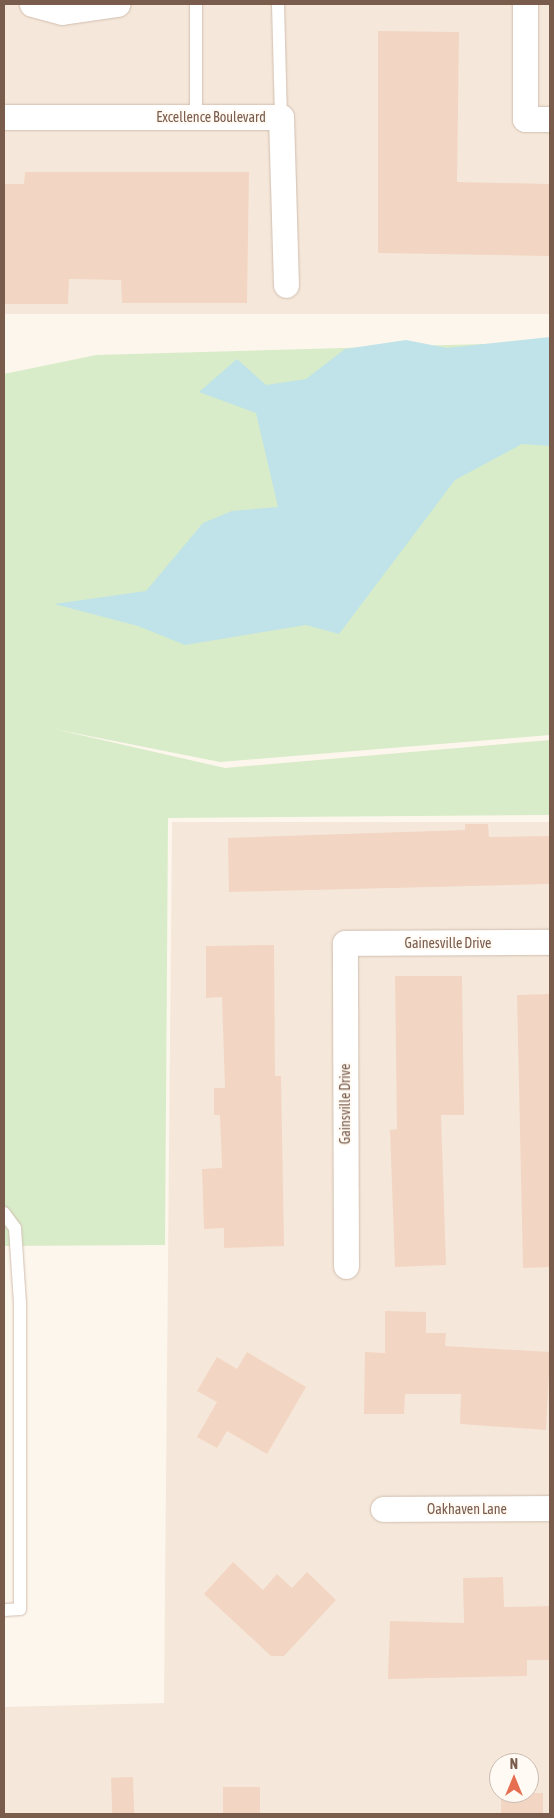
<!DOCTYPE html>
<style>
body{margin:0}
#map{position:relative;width:554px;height:1818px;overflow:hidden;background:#fdf6ec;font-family:"Asap Condensed",sans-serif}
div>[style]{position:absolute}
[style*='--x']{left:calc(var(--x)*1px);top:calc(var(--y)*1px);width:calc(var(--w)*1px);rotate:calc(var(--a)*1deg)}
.residential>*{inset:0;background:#f5e8da;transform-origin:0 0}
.green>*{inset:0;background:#d8ecc9}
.water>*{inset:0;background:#bfe3e8}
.building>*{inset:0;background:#f3d5c3;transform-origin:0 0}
.roads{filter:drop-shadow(0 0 1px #d1beb0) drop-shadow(0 0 1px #d1beb0)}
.lane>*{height:12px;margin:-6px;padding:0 6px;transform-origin:6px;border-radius:6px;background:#fff}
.street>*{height:25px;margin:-12.5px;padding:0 12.5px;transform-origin:12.5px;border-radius:12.5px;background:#fff}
span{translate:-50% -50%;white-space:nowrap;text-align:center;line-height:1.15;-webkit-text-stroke:4px #fffaf3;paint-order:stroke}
.street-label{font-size:14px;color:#7a5c4d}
.frame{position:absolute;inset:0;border:5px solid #7a5c4d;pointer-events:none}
.north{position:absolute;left:489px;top:1753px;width:50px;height:50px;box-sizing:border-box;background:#fffaf3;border:1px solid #cabbb1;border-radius:50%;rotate:0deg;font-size:14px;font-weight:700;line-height:20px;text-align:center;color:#7a5c4d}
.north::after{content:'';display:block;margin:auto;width:18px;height:22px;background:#e76f51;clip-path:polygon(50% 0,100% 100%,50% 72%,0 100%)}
</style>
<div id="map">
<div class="residential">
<div style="left:4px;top:4px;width:546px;height:310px"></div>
<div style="clip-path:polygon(evenodd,172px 822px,550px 822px,550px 1814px,4px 1814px,4px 1707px,164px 1703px,172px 822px,499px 1763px,529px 1763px,529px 1793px,499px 1793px,499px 1763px)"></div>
</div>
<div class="green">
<div style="clip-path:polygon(550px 342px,550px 735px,220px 762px,54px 729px,225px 768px,550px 740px,550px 815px,168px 818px,165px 1245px,4px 1246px,4px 374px,96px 355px)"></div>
</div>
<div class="water">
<div style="clip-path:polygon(550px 337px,550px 446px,522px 444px,455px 480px,339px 634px,306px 625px,185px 645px,138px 626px,54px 604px,146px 591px,203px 523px,232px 511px,278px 507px,256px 413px,199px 392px,237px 359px,266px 385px,306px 379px,345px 349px,406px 340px,447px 348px)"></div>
</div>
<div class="building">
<div style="clip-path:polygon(378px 31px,459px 32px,457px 182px,550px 184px,550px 256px,378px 253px)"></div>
<div style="clip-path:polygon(25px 172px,249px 172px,247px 303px,122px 303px,121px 280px,69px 279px,68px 304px,4px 304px,4px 184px,24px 184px)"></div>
<div style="clip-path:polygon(465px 824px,488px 824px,489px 837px,550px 836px,550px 884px,229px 892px,228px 838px,465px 830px)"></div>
<div style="clip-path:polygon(274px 945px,275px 1076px,281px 1076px,284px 1246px,224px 1248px,224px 1228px,204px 1229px,202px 1169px,222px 1168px,220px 1115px,214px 1115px,214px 1088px,225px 1088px,222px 997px,206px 998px,206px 946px)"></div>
<div style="clip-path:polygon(395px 976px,462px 976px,464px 1115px,441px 1115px,446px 1265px,395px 1267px,390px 1130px,397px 1129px)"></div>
<div style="clip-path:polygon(550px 994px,550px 1267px,523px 1268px,517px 995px)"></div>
<div style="clip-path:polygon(385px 1311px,426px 1312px,426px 1333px,446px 1333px,445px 1346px,550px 1352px,546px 1430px,460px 1424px,461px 1394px,405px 1394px,404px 1414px,364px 1414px,365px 1352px,385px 1353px)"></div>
<div style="clip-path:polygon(247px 1352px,306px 1387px,267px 1454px,227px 1431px,217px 1448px,197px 1437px,217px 1402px,197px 1391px,217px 1357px,237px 1369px)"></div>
<div style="clip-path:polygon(233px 1562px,263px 1590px,277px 1574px,292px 1588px,307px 1572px,336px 1600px,284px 1656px,271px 1656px,204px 1594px)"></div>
<div style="clip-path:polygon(503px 1577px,504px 1607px,550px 1606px,550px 1660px,527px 1660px,527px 1676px,388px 1679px,390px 1621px,464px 1623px,463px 1578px)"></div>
<div style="left:133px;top:1777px;width:37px;height:22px;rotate:88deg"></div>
<div style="left:223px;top:1787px;width:37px;height:27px"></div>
<div style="left:501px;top:1793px;width:42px;height:21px"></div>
</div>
<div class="roads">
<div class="lane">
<div style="--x:278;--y:4;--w:113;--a:88.5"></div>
<div style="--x:196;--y:117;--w:113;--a:-90"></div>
<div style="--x:4;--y:1213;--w:19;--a:54"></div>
<div style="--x:15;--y:1228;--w:76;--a:86.2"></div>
<div style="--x:20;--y:1304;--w:305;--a:90"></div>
<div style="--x:20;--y:1609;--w:16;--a:176"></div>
</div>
<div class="street">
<div style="--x:32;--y:4;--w:31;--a:15"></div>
<div style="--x:62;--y:12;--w:56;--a:-8.3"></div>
<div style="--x:525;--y:4;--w:115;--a:90"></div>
<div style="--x:525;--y:119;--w:25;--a:0"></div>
<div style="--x:4;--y:117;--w:277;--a:0"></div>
<div style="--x:281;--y:117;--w:168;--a:88.3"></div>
<div style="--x:346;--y:1266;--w:323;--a:-90.2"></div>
<div style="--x:345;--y:943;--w:205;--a:-0.3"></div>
<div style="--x:383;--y:1509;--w:167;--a:-0.3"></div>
</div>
</div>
<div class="street-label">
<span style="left:211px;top:117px">Excellence Boulevard</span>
<span style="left:448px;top:943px">Gainesville Drive</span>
<span style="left:345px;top:1104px;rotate:-90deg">Gainsville Drive</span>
<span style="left:467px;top:1509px">Oakhaven Lane</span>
</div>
<div class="frame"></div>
<div class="north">N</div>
</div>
